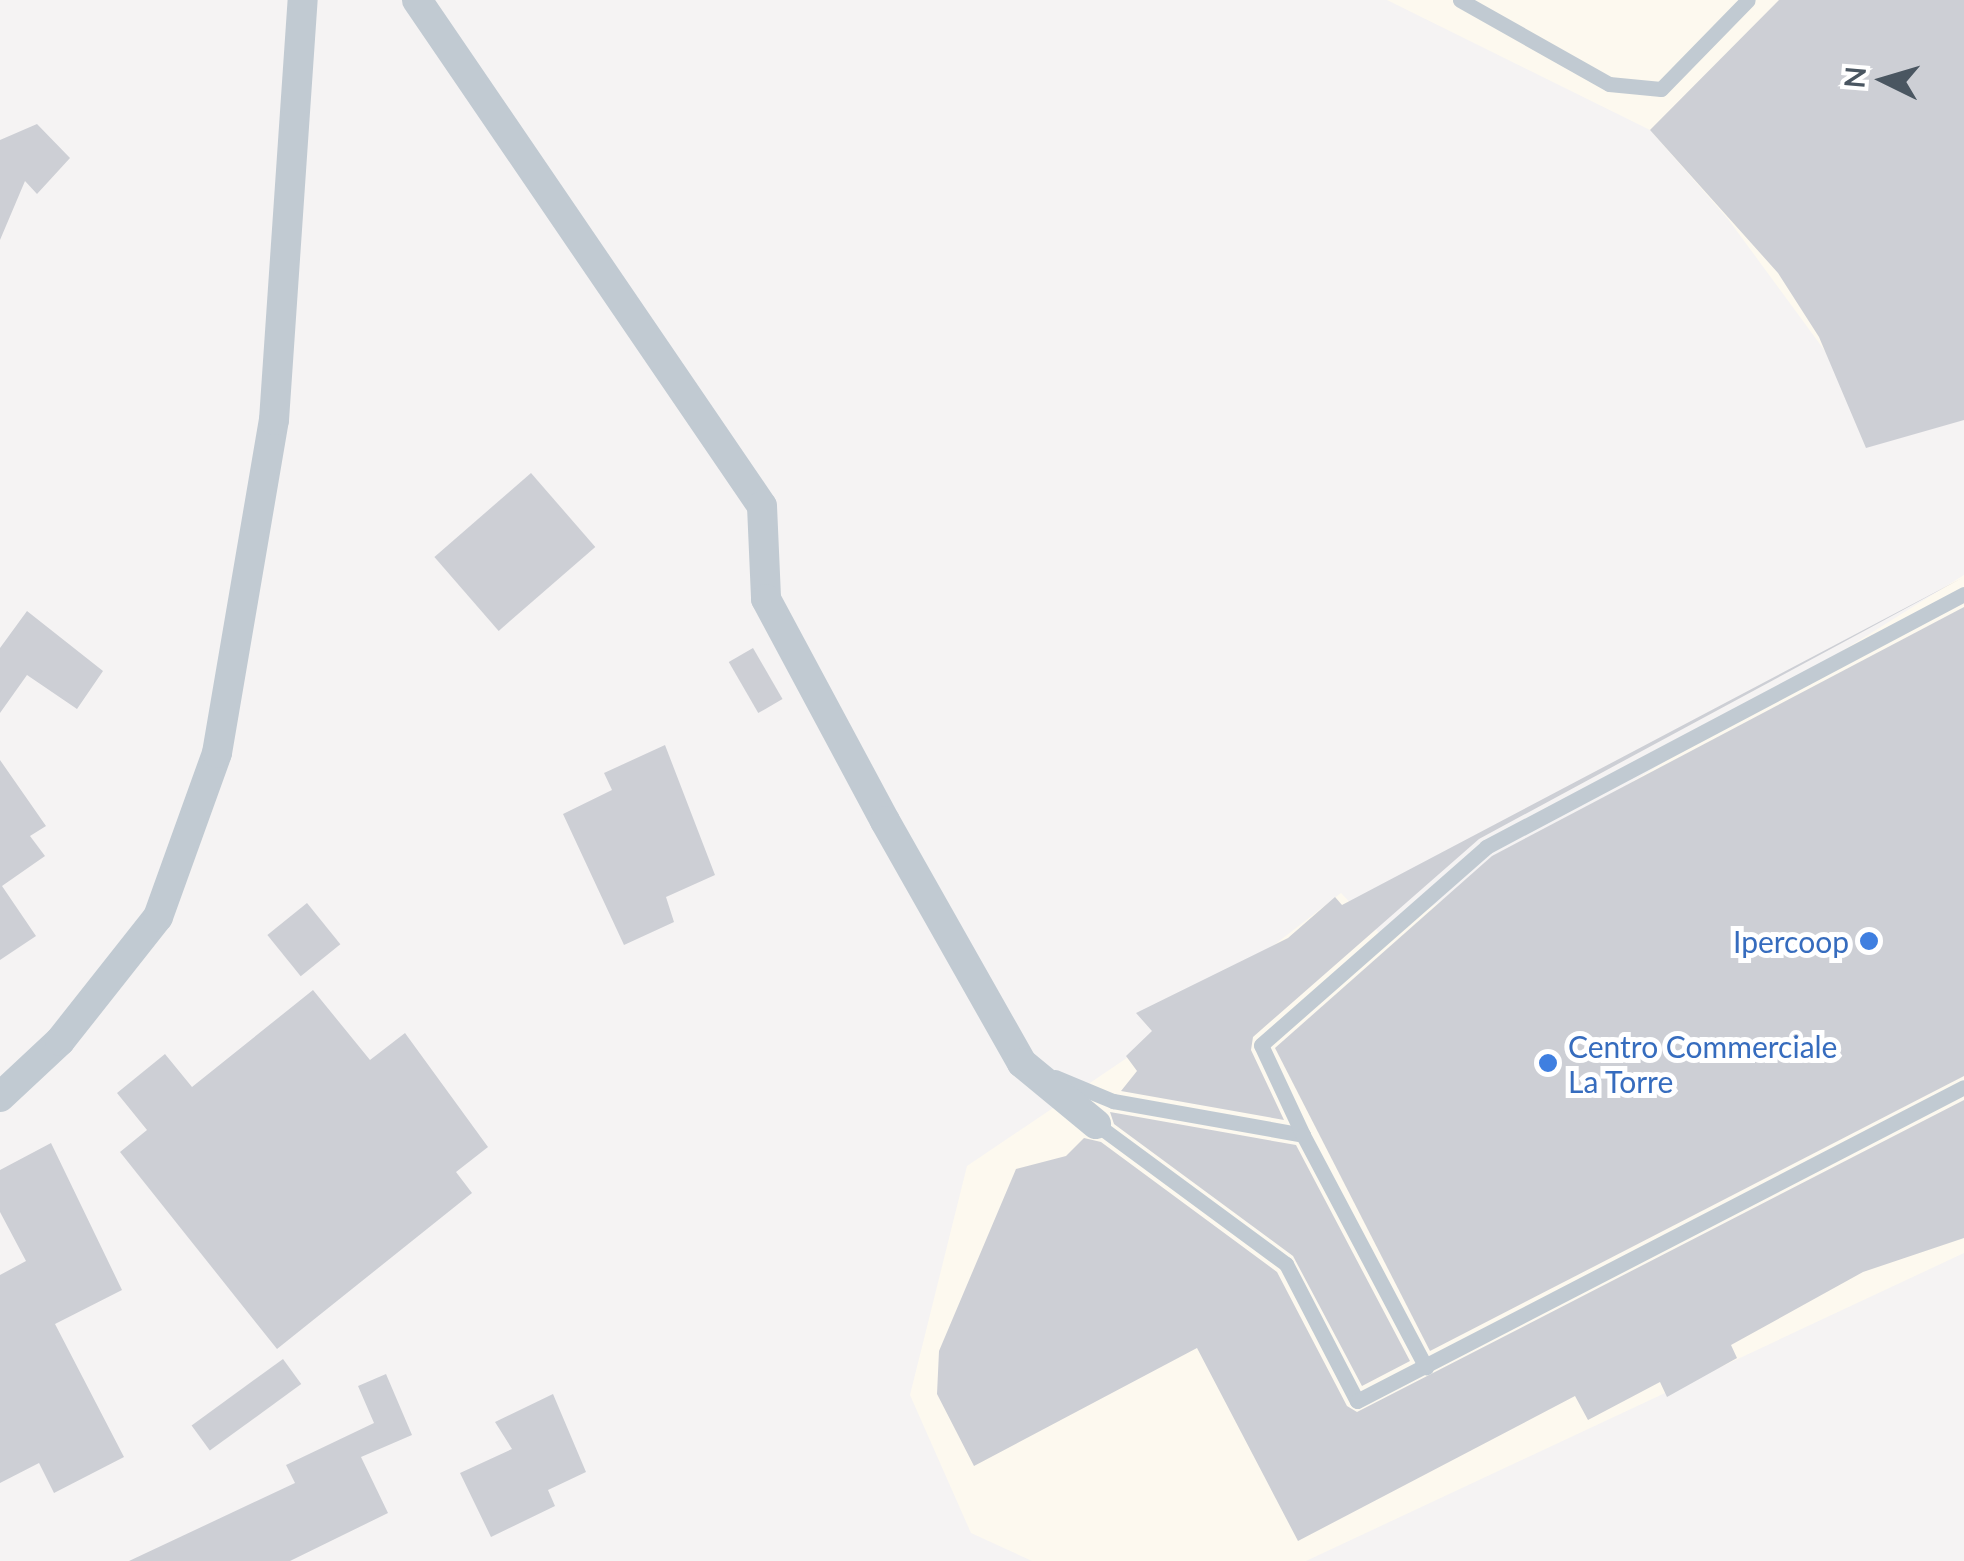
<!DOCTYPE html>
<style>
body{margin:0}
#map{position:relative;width:1964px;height:1561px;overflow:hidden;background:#f5f3f3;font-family:Lato,sans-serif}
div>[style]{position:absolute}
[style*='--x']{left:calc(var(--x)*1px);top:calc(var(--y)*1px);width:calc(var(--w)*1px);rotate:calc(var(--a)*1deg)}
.commercial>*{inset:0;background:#fdf9ef}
.building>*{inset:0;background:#cdcfd5;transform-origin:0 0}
.service>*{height:15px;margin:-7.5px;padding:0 7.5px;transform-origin:7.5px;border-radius:7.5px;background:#c1cad2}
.minor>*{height:30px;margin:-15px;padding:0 15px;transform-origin:15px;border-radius:15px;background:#c1cad2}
.dots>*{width:28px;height:28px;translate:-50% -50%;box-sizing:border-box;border:5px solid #fff;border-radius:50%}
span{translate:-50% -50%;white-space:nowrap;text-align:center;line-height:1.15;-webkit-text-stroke:10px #fff;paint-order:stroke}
.shop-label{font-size:30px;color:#366cbe}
.right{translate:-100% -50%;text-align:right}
.left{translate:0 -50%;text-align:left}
.north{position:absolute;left:1834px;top:30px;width:100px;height:100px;-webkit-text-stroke:8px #fff;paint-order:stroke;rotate:275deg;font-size:28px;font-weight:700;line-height:40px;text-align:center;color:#4a5661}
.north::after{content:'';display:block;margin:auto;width:35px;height:45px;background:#4a5661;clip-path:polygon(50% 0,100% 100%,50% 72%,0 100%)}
</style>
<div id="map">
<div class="commercial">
<div style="clip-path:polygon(1387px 0,1964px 0,1886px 434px,1728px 219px,1650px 130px)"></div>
<div style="clip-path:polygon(1964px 575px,1964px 1253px,1306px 1561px,1032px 1561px,971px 1533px,910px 1395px,967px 1166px,1146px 1045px,1341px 893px,1383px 937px)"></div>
</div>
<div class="building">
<div style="clip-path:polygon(1779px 0,1964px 0,1964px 420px,1866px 448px,1819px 337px,1778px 273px,1650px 130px)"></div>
<div style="clip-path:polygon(37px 124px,70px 158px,37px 194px,25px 181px,0 240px,0 140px)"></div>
<div style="left:531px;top:473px;width:98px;height:128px;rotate:49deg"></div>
<div style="clip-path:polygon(1964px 577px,1479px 839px,1253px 1037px,1251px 1050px,1284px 1120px,1121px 1091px,1137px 1071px,1126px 1056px,1152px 1031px,1136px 1013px,1288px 938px,1335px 897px,1342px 905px)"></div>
<div style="clip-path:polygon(1964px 607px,1964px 1076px,1430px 1351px,1275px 1048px,1492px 856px)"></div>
<div style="clip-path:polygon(27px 611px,103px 671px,77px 709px,27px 675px,0 713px,0 648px)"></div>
<div style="left:753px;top:648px;width:59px;height:28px;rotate:60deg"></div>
<div style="clip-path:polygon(665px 745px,715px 875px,666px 897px,674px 922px,624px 945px,563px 814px,612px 790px,604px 773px)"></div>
<div style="clip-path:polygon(0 760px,46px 826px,30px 836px,45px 856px,2px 886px,36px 936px,0 960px)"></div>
<div style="left:307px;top:903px;width:53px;height:51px;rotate:51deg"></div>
<div style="clip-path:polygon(313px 990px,370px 1060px,405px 1033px,488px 1147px,456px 1172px,472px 1193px,277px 1349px,120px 1152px,147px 1130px,117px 1093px,165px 1054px,192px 1087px)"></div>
<div style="clip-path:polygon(1964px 1100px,1964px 1238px,1863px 1272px,1731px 1345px,1737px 1358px,1667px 1397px,1660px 1382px,1588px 1420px,1575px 1396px,1298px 1541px,1197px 1348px,974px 1466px,937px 1394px,939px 1351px,1016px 1169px,1066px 1156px,1084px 1138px,1101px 1142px,1277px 1272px,1347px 1406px,1357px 1412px)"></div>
<div style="clip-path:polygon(1110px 1112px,1296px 1145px,1410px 1361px,1362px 1386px,1293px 1256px,1114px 1124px)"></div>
<div style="clip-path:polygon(51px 1143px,122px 1290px,55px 1324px,124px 1457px,54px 1493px,39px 1463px,0 1483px,0 1275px,26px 1261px,0 1212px,0 1170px)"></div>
<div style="left:283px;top:1359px;width:31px;height:113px;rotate:54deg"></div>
<div style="clip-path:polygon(386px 1374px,412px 1435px,361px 1457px,388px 1513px,290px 1561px,129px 1561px,295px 1483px,286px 1465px,374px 1423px,358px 1386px)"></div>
<div style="clip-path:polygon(553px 1394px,586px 1472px,548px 1490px,555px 1506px,491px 1537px,460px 1473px,512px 1449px,495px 1422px)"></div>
</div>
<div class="service">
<div style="--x:1460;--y:0;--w:171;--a:29.4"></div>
<div style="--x:1609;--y:84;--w:52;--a:5.5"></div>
<div style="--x:1661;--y:89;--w:124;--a:-45.7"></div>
<div style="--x:1055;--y:1077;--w:63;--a:22.5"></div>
<div style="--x:1113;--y:1101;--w:193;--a:10.1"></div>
<div style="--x:1303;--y:1135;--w:99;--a:-115"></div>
<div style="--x:1261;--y:1045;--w:300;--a:-41.3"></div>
<div style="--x:1486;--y:847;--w:541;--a:-27.89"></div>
<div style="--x:1096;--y:1124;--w:236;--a:36.4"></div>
<div style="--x:1286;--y:1264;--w:154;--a:62.6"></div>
<div style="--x:1357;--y:1401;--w:683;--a:-27.35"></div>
<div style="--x:1303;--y:1135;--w:263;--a:62.1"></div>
</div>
<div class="minor">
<div style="--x:417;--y:0;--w:612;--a:55.71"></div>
<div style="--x:762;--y:506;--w:93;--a:87.5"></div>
<div style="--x:766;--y:599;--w:252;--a:61.8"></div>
<div style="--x:885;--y:821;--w:278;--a:60.5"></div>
<div style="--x:1022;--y:1063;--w:96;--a:39.5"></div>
<div style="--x:0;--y:1097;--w:82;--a:-43"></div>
<div style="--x:60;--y:1041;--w:158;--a:-51.7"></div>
<div style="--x:158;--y:917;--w:174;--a:-70.2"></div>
<div style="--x:217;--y:753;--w:338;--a:-80.3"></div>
<div style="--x:274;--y:420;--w:421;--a:-86.1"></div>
</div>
<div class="dots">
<div style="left:1869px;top:941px;background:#3f7fe0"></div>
<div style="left:1548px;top:1063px;background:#3f7fe0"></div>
</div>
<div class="shop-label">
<span class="right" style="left:1849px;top:941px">Ipercoop</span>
<span class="left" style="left:1568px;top:1063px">Centro Commerciale<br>La Torre</span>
</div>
<div class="north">N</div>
</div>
